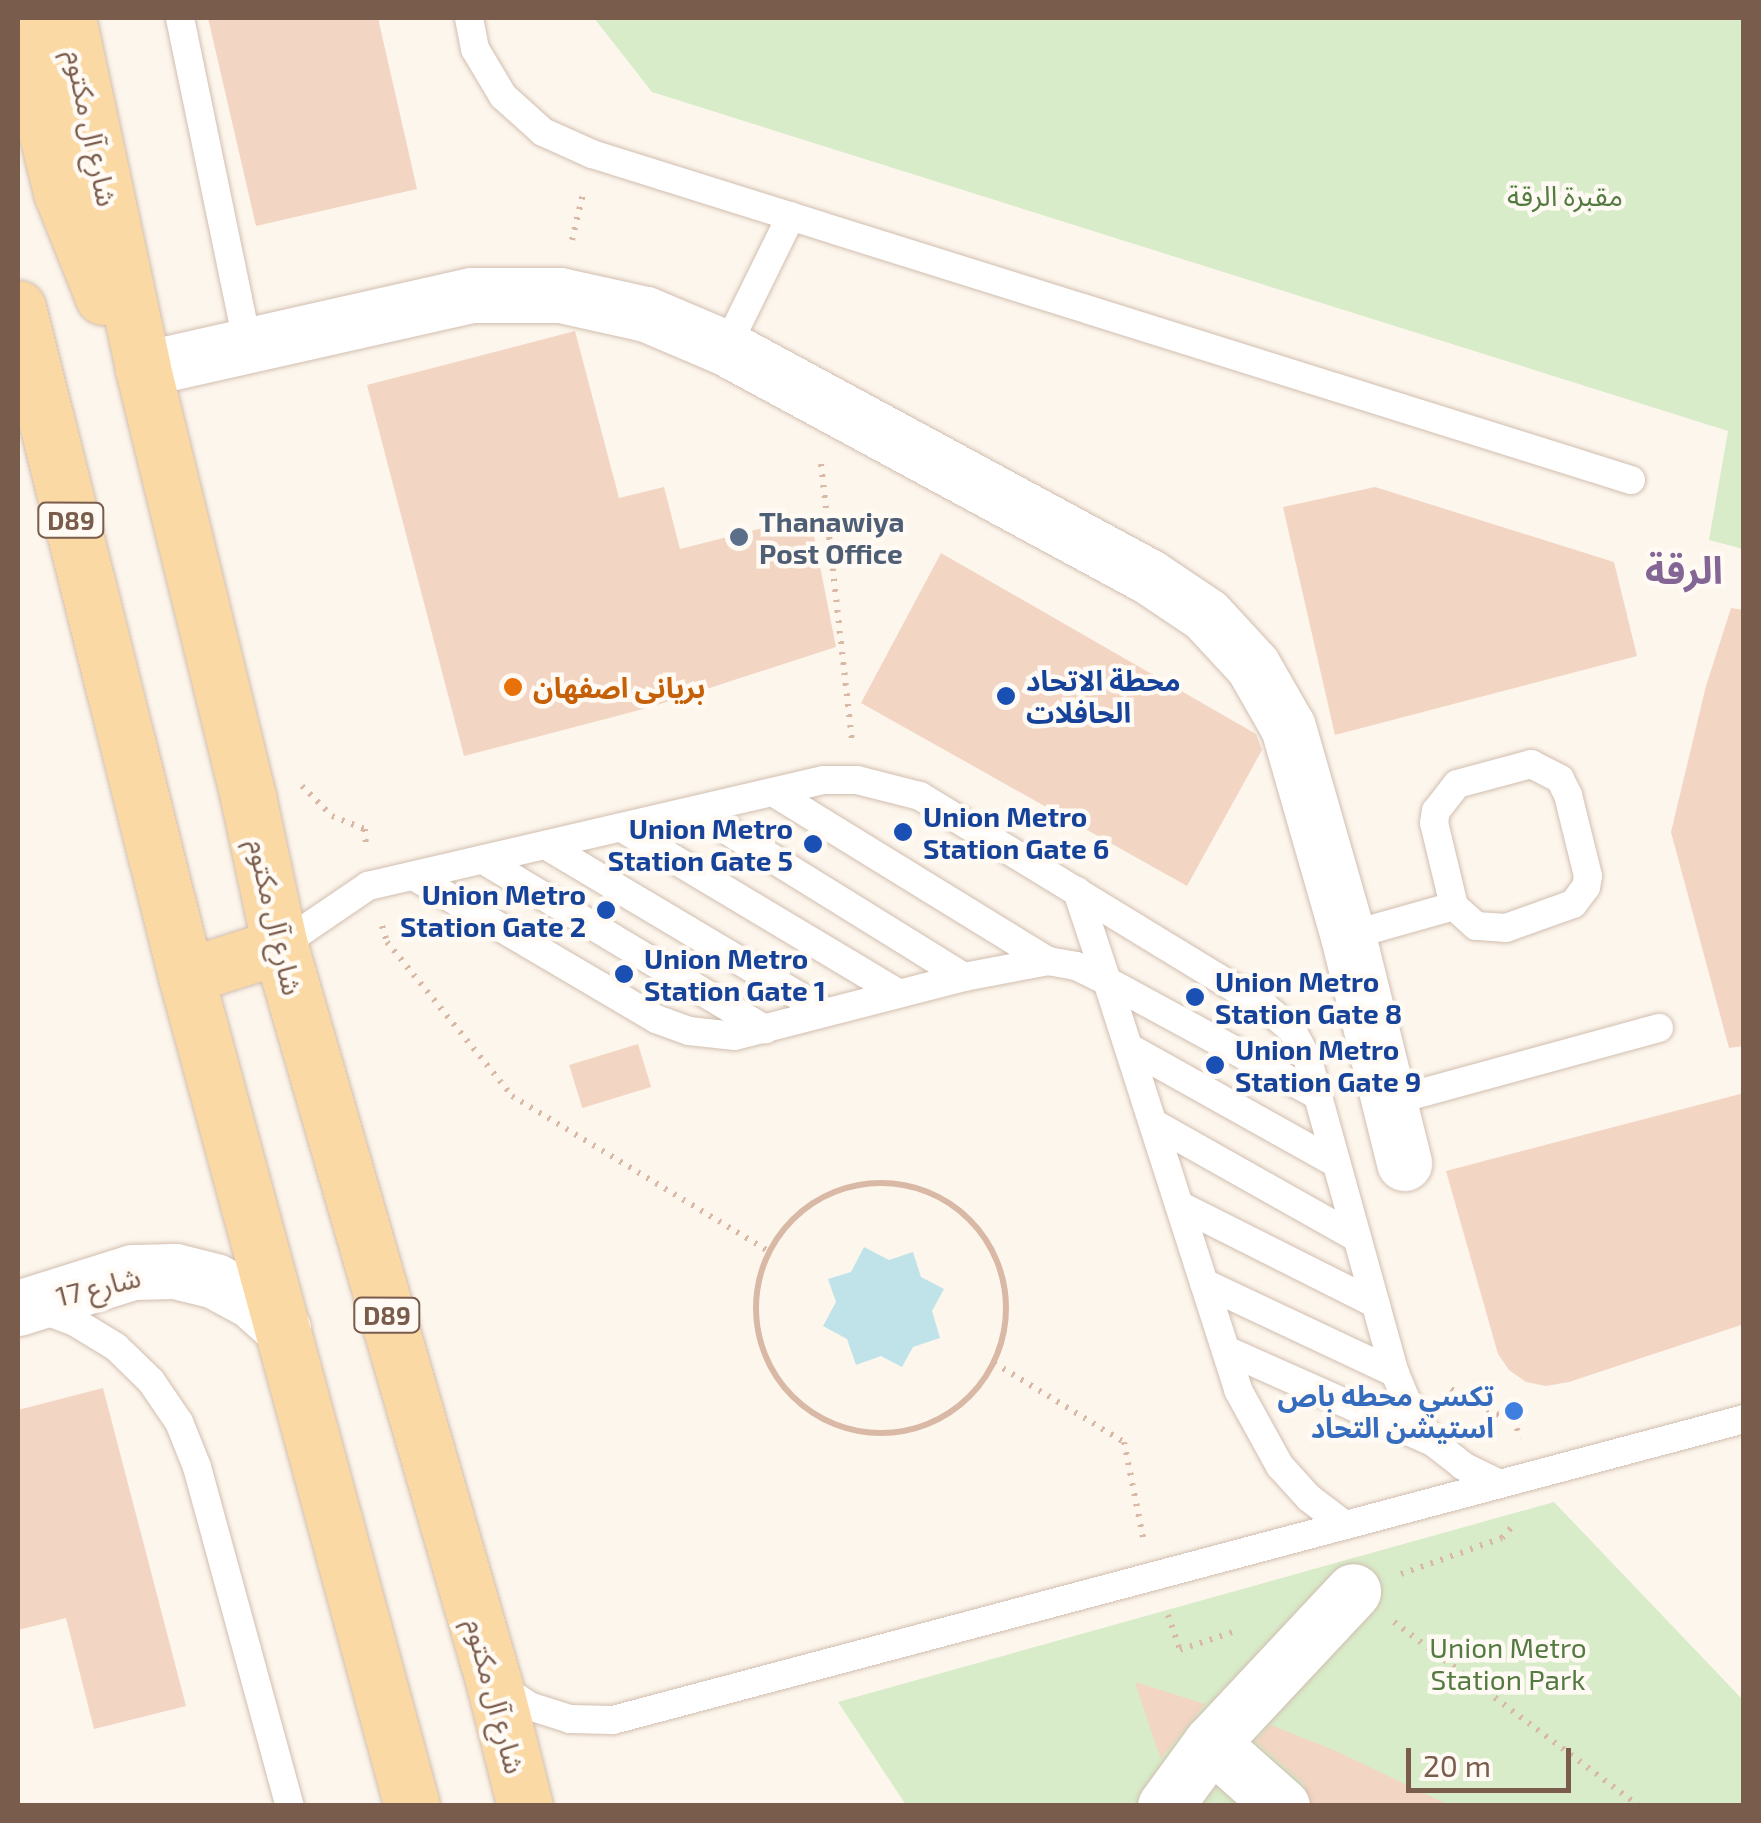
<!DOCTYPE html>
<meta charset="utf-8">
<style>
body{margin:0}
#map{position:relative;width:1761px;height:1823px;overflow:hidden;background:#fdf6ec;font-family:"Exo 2","Noto Sans Arabic",sans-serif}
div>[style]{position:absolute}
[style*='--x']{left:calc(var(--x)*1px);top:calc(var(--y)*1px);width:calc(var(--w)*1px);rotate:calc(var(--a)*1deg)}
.green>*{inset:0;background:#d8ecc9}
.water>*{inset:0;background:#bfe3e8}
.building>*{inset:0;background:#f3d5c3;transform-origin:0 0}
.path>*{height:6px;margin-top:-3px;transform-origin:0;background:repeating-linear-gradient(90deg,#d9b8a5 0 2.5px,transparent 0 10.5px)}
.path>.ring{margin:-3px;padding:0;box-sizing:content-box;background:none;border:6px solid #d9b8a5;border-radius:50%}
.roads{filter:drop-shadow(0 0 2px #d1beb0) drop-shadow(0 0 2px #d1beb0)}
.lane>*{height:28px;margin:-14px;padding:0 14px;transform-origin:14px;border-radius:14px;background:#fff}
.street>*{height:55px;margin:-27.5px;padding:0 27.5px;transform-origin:27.5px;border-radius:27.5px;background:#fff}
.primary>*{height:55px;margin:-27.5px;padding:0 27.5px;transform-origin:27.5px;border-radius:27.5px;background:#fbd9a5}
.dots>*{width:28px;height:28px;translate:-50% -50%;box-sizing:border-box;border:5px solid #fffaf3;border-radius:50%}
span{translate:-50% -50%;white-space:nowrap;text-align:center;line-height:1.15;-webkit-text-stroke:9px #fffaf3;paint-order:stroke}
.shield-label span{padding:2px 8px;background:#fffaf3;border:2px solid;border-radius:8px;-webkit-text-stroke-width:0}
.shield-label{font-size:25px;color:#7a5c4d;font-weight:700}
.street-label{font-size:28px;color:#7a5c4d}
.park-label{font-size:28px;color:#537a41}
.service-label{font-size:28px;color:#4e5e75;font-weight:700}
.left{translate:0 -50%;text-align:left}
.transit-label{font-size:28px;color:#164399;font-weight:700}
.right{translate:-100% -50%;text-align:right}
.food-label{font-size:28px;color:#c56008;font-weight:700}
.shop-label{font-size:28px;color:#366cbe;font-weight:700}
.district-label{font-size:38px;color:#846695;font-weight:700}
.frame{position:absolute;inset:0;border:20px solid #7a5c4d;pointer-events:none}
.scale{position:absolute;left:1406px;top:1748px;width:165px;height:45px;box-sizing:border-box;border:5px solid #7a5c4d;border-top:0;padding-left:12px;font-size:30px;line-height:35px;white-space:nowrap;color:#7a5c4d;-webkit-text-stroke:8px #fffaf3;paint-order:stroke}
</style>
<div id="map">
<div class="green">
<div style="clip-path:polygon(594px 18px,1743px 18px,1743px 549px,1709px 540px,1728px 431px,652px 92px)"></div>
<div style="clip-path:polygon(1554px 1502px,1743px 1700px,1743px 1805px,906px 1805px,838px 1702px)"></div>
</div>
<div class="water">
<div style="clip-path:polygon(864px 1247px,889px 1260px,913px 1252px,921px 1277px,944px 1289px,932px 1311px,940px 1338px,913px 1347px,902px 1367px,881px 1356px,856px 1365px,847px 1339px,823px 1326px,836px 1302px,828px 1279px,851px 1272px)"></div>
</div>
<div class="building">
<div style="clip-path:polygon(208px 18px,378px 18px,417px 189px,256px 226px)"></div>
<div style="clip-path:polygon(575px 331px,619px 498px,664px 487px,680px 549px,810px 516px,836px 647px,651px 707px,464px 756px,367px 385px)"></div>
<div style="clip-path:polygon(1375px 487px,1614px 562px,1637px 656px,1335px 735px,1283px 507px)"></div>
<div style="clip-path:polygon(941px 553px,1256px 734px,1262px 750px,1187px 886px,861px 703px)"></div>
<div style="clip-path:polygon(1731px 608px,1744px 610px,1744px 1046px,1729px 1048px,1671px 832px,1706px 686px)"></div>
<div style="left:638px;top:1044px;width:45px;height:72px;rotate:73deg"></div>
<div style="clip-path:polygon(1744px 1093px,1744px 1324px,1569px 1382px,1546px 1386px,1526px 1382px,1509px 1370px,1498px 1354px,1446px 1171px)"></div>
<div style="clip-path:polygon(103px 1388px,186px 1706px,94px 1729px,66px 1618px,18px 1630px,18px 1410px)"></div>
<div style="clip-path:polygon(1135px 1682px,1205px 1704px,1161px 1758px,1157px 1749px)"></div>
<div style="clip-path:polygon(1271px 1725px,1336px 1751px,1451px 1806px,1312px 1806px,1303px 1783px,1256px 1741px)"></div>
</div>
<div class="path">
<div style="--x:572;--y:240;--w:47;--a:-76.6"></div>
<div style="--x:821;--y:464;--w:277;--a:83.6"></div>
<div style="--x:302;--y:786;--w:42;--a:45"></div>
<div style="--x:332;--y:816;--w:35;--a:22"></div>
<div style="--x:365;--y:829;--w:17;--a:87"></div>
<div style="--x:382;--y:926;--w:17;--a:73"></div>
<div style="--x:387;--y:942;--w:198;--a:50.9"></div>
<div style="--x:512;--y:1096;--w:299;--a:31.2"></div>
<div class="ring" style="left:756px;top:1183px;width:244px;height:244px"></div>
<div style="--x:994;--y:1363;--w:152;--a:31.3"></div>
<div style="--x:1124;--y:1442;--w:97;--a:78.7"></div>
<div style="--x:1451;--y:1389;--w:42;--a:33.3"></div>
<div style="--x:1486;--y:1412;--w:30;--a:12"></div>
<div style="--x:1515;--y:1418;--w:21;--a:79"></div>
<div style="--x:1401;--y:1574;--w:107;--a:-19.6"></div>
<div style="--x:1502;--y:1538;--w:15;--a:-48"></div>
<div style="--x:1168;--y:1615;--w:37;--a:71"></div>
<div style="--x:1180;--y:1650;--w:61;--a:-19"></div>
<div style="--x:1394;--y:1622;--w:306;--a:36.9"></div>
</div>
<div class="roads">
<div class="lane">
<div style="--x:180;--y:18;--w:334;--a:78.3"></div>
<div style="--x:469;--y:18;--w:32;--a:79"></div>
<div style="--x:475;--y:49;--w:55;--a:59.2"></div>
<div style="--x:503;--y:96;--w:54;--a:42"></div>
<div style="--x:543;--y:132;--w:54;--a:24.2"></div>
<div style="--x:592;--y:154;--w:1089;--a:17.42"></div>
<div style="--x:726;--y:348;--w:147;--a:-63.8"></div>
<div style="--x:1531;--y:764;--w:33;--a:27"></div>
<div style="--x:1560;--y:779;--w:18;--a:63"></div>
<div style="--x:1568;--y:795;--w:83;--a:76.1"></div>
<div style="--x:1588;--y:876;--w:11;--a:100"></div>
<div style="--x:1586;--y:887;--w:21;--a:127"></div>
<div style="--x:1573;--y:904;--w:71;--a:160.3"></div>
<div style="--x:1506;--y:928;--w:30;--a:-176"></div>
<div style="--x:1476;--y:926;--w:30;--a:-138"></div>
<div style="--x:1454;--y:906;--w:85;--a:-103.5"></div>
<div style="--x:1434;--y:823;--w:12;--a:-81"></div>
<div style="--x:1436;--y:811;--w:34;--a:-52"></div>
<div style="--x:1457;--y:784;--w:77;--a:-15.1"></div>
<div style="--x:773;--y:792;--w:323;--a:31.6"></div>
<div style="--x:696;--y:811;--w:315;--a:31.8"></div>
<div style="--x:622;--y:828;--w:322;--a:30.9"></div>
<div style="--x:547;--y:846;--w:322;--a:30.8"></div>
<div style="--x:485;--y:861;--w:327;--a:31"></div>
<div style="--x:415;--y:877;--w:280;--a:30.5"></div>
<div style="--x:656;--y:1019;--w:35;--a:20"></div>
<div style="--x:689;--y:1031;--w:46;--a:6.2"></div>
<div style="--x:735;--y:1036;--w:236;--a:-14.4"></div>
<div style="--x:964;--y:977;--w:86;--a:-10.8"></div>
<div style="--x:1048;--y:961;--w:28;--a:10"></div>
<div style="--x:1076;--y:966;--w:34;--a:26"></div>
<div style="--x:1107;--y:981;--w:429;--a:72.2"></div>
<div style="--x:1238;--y:1390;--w:87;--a:61.1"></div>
<div style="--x:1280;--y:1466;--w:43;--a:47.8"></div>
<div style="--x:1309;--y:1498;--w:41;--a:37.1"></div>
<div style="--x:1077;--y:891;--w:95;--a:71.6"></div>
<div style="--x:1107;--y:981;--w:239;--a:28.5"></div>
<div style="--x:1348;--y:936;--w:110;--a:-15.8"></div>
<div style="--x:280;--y:946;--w:107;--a:-34.3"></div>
<div style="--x:368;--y:886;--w:468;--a:-13.1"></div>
<div style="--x:824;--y:780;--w:33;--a:0"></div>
<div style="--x:857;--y:780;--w:65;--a:14.3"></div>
<div style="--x:920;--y:796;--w:404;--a:31.4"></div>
<div style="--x:1265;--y:1007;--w:35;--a:40"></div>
<div style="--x:1292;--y:1030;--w:34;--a:62"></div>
<div style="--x:1308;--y:1060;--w:325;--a:74.5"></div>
<div style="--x:1395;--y:1373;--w:44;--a:67.5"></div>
<div style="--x:1412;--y:1414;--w:36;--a:53"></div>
<div style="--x:1434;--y:1443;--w:37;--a:38"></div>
<div style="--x:1463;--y:1466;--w:37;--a:26"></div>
<div style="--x:1130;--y:1048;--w:236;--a:29.2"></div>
<div style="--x:1388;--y:1102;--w:281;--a:-15.3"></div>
<div style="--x:1153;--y:1123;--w:234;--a:29.4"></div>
<div style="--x:1179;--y:1205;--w:220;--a:26.7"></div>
<div style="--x:1204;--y:1283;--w:211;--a:25.2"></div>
<div style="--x:35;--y:1307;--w:43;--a:20.6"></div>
<div style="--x:75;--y:1322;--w:48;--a:31.4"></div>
<div style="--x:116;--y:1347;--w:49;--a:44.2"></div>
<div style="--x:151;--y:1381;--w:50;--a:55.7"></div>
<div style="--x:179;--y:1422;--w:48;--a:68.2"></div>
<div style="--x:197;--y:1467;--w:352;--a:74.7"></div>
<div style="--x:1226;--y:1350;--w:221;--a:24"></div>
<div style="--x:498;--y:1685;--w:37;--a:34"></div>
<div style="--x:529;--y:1706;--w:43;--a:17.6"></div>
<div style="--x:570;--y:1719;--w:43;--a:1.3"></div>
<div style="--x:613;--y:1720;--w:1170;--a:-14.9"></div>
</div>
<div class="street">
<div style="--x:143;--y:369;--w:337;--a:-12.7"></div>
<div style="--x:472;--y:295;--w:88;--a:0"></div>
<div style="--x:560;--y:295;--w:88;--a:12.5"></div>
<div style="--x:646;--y:314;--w:87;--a:23"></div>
<div style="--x:726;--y:348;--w:480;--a:28.4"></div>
<div style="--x:1148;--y:576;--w:70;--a:33.9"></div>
<div style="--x:1206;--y:615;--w:69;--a:47.3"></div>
<div style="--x:1253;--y:666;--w:70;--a:60.2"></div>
<div style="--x:1288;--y:727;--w:217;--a:74"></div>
<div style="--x:1348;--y:936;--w:234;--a:76.1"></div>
<div style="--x:18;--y:1308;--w:120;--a:-17.5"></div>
<div style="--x:132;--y:1272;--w:43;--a:-1.3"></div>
<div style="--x:175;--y:1271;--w:41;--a:14"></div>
<div style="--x:215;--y:1281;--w:42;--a:28.4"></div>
<div style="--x:252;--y:1301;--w:42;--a:42.1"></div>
<div style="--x:1211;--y:1743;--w:95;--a:41.6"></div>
<div style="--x:1165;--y:1806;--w:78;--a:-53.9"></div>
<div style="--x:1211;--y:1743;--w:208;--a:-46.9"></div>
</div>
<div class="primary">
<div style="--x:18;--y:18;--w:179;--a:76.1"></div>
<div style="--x:61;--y:192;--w:113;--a:68.2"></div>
<div style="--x:68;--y:18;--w:359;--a:77.9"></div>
<div style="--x:143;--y:369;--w:441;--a:76.2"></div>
<div style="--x:248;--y:797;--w:152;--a:77.9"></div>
<div style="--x:280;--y:946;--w:767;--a:73.81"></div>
<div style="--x:494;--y:1683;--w:127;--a:75.9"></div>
<div style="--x:18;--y:308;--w:689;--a:75.88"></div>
<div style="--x:186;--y:976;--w:860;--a:74.77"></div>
<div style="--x:186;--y:976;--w:99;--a:-17.7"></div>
</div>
</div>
<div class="dots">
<div style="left:739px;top:537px;background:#5c6f8a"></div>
<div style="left:513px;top:687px;background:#e8710a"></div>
<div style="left:1006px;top:696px;background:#1a4fb4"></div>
<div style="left:903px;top:832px;background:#1a4fb4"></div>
<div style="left:813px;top:844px;background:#1a4fb4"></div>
<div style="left:606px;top:910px;background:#1a4fb4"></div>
<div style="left:624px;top:974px;background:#1a4fb4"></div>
<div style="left:1195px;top:997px;background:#1a4fb4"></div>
<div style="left:1215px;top:1065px;background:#1a4fb4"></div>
<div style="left:1514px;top:1411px;background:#3f7fe0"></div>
</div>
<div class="shield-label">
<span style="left:71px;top:520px">D89</span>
<span style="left:387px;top:1315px">D89</span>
</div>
<div class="street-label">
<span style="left:92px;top:128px;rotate:78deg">شارع آل مكتوم</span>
<span style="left:276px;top:917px;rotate:77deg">شارع آل مكتوم</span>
<span style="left:98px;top:1286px;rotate:-14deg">شارع 17</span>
<span style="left:496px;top:1696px;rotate:75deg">شارع آل مكتوم</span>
</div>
<div class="park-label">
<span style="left:1565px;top:195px">مقبرة الرقة</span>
<span style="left:1508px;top:1663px">Union Metro<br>Station Park</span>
</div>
<div class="service-label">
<span class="left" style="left:759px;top:537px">Thanawiya<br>Post Office</span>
</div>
<div class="transit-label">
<span class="left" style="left:1026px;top:696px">محطة الاتحاد<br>الحافلات</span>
<span class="left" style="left:923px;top:832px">Union Metro<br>Station Gate 6</span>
<span class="right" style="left:793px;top:844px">Union Metro<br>Station Gate 5</span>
<span class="right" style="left:586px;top:910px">Union Metro<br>Station Gate 2</span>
<span class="left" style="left:644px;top:974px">Union Metro<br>Station Gate 1</span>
<span class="left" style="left:1215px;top:997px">Union Metro<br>Station Gate 8</span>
<span class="left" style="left:1235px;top:1065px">Union Metro<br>Station Gate 9</span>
</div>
<div class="food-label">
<span class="left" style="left:533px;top:687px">بریانی اصفهان</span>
</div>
<div class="shop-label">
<span class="right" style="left:1494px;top:1411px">تكسي محطه باص<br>استيشن التحاد</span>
</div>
<div class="district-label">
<span style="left:1684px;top:570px">الرقة</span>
</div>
<div class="frame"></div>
<div class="scale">20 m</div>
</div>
